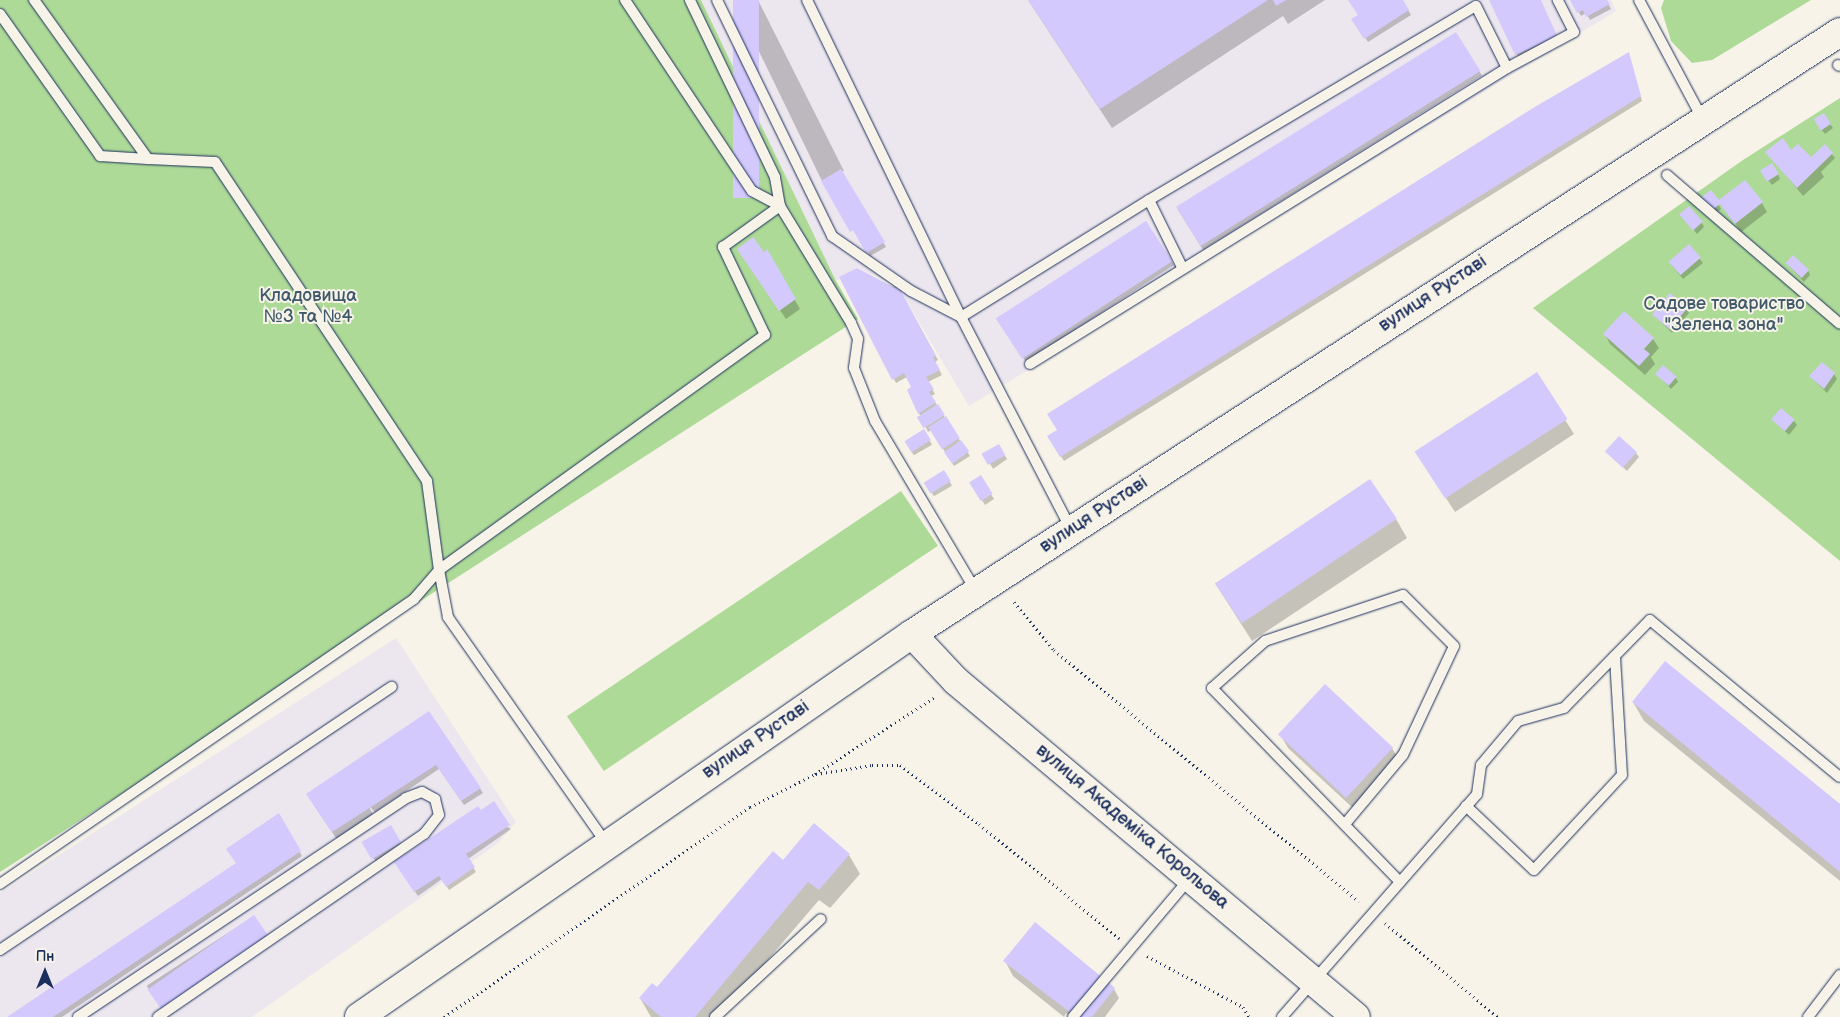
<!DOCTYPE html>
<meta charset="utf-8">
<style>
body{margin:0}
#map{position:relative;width:1840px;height:1017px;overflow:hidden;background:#f7f3e8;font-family:"Balsamiq Sans",sans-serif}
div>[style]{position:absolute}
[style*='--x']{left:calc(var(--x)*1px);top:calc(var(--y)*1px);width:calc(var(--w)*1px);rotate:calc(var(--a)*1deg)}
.built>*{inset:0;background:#ece6ee}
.green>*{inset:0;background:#aeda98;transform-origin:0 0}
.shadow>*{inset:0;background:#0003;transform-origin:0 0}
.building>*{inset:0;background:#d4c9fc;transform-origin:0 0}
.path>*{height:3px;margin-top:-1.5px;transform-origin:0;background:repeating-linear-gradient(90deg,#1b2f5e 0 1px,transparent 0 5px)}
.roads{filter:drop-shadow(0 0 1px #1b2f5e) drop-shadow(0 0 1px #1b2f5e)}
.lane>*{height:10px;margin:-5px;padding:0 5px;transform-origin:5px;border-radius:5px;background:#f7f3e8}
.secondary>*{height:28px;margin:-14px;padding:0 14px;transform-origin:14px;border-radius:14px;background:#f7f3e8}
span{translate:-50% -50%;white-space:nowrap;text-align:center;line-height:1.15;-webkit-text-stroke:4px #f7f3e8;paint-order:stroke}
.street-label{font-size:18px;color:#1b2f5e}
.park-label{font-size:18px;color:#405a6c}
.north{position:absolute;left:20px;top:947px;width:50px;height:50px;-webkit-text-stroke:4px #f7f3e8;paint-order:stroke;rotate:0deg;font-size:14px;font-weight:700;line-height:20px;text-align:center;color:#1b2f5e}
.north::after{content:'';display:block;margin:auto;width:18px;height:22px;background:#1b2f5e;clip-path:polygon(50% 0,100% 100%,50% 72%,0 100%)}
</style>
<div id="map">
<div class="built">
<div style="clip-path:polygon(701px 0,1611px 0,1616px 11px,969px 406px,898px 287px,858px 268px,836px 281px)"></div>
<div style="clip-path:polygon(396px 638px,516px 822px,498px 843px,252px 1017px,0 1017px,0 893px)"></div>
</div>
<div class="green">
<div style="clip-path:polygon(0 0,701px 0,836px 281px,858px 319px,0 872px)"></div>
<div style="clip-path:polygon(1664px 0,1811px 0,1712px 60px,1692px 63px,1671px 41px,1661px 8px)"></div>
<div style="clip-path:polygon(1840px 98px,1840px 561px,1533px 308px,1743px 160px)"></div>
<div style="left:901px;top:491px;width:66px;height:403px;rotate:56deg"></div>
</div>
<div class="shadow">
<div style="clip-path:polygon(734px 0,758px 0,844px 171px,841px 172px,886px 247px,870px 256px,822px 181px)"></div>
<div style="clip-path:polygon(1028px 0,1325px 0,1288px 24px,1283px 16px,1112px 128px)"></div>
<div style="clip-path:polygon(1350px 0,1402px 0,1411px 15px,1368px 42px,1353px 19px,1359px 15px)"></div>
<div style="clip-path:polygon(1491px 0,1540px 0,1559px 40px,1519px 59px)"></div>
<div style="clip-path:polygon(1572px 0,1606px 0,1611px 9px,1590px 20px,1586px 13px,1581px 16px)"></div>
<div style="left:1456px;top:34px;width:49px;height:329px;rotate:58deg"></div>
<div style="clip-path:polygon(1628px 53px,1642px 101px,1064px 461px,1049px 437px)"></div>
<div style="clip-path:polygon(1830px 124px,1833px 128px,1825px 134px,1818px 125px)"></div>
<div style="clip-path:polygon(1825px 146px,1835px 158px,1821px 172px,1824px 177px,1803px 196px,1767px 152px,1791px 152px,1815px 163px)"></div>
<div style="clip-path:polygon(1778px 174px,1780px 179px,1772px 185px,1765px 176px)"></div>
<div style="clip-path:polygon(1711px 192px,1721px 209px,1715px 214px,1704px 198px)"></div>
<div style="clip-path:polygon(1762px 203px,1767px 212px,1741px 232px,1726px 210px)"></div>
<div style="clip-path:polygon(1681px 215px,1702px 223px,1704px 227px,1697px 234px)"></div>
<div style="clip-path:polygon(767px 251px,800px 309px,786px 319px,744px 258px)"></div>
<div style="clip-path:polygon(1700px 259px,1703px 263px,1683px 279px,1672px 266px)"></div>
<div style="clip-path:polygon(1171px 261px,1174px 265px,1026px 362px,1001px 324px)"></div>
<div style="clip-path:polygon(1786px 263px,1808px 270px,1810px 275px,1804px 282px)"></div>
<div style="clip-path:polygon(841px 278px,898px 287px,938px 360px,935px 362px,942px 375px,928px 382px,935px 394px,931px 396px,970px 456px,954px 466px,931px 430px,928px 432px,908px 390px,913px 388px,907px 377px,896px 383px)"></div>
<div style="clip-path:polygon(1687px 309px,1689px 313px,1672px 333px,1653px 314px)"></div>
<div style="clip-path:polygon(1605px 334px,1653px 339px,1659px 348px,1651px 357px,1655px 364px,1645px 375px,1610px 344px)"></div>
<div style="clip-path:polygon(1536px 374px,1574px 434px,1455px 512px,1425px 466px)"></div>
<div style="clip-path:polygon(1657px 374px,1676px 378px,1678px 382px,1671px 389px)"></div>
<div style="clip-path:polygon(1834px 374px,1837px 379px,1827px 393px,1811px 377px)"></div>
<div style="clip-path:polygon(1773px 420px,1794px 421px,1797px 425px,1789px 435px)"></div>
<div style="left:924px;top:431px;width:16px;height:21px;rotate:60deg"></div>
<div style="left:998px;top:446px;width:16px;height:17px;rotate:55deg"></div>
<div style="clip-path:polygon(1607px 452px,1636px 453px,1639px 457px,1627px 471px)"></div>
<div style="left:944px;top:472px;width:16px;height:21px;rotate:60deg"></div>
<div style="clip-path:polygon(980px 477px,994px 499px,985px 505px,974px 487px)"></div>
<div style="clip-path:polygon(1396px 519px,1407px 538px,1252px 641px,1215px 583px)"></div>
<div style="clip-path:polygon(1633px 702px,1840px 805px,1840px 881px,1644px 721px)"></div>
<div style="clip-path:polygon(429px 712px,483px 793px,464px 805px,439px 769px,375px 812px,368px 805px,374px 816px,338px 841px,313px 804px)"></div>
<div style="clip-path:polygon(1280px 734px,1392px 748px,1400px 762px,1355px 810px,1288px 748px)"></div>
<div style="clip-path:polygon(480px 812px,511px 829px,468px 859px,476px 872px,449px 890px,442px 879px,418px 896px,398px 867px)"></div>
<div style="clip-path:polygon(278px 814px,302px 856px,62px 1017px,10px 1017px,238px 864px)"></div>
<div style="clip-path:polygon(814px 825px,849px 855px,860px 874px,830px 908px,819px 900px,719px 1017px,651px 1017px,640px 998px,657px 988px,783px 861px)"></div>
<div style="left:390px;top:827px;width:23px;height:31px;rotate:56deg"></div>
<div style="left:254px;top:916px;width:24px;height:128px;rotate:57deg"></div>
<div style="clip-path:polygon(1005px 961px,1114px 989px,1119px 998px,1105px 1017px,1071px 1017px,1066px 1013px,1064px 1017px,1013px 976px)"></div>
</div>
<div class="building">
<div style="left:733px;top:0;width:26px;height:198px"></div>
<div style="clip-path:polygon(1028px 0,1268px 0,1100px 109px)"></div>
<div style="clip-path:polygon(1273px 0,1286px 0,1276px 6px)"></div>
<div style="clip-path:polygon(1348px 0,1403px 0,1409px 10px,1364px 39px,1351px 19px,1358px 15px)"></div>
<div style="clip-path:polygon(1489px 0,1541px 0,1557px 36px,1515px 55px)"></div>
<div style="clip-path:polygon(1570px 0,1607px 0,1610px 4px,1586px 17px,1583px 10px,1577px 13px)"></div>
<div style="left:1456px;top:32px;width:46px;height:330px;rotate:58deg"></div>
<div style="clip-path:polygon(1629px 52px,1641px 96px,1060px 457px,1047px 436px,1057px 430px,1047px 414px,1533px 108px)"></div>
<div style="left:1824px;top:113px;width:13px;height:12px;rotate:58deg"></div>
<div style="clip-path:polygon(1783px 138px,1791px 150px,1798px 144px,1811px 157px,1825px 144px,1833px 153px,1797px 188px,1765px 152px)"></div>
<div style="left:1772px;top:163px;width:13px;height:14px;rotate:58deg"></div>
<div style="clip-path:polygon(841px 169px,885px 242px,866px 253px,853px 230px,850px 232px,821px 181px)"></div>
<div style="clip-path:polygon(1745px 180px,1763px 202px,1735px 224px,1720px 204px,1712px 210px,1702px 197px,1711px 190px,1719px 200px)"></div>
<div style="left:1689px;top:206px;width:21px;height:13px;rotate:49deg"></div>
<div style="left:1146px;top:221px;width:48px;height:179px;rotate:57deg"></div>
<div style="clip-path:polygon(753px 237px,764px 252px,767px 249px,796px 299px,779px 311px,737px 249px)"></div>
<div style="left:1689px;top:244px;width:18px;height:27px;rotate:49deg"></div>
<div style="left:1793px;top:255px;width:22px;height:11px;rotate:43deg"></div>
<div style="clip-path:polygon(857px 268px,895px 288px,898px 286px,936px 356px,933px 357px,940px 370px,926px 377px,934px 389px,929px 392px,936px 402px,918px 414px,907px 390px,911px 387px,904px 373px,892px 380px,839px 277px)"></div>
<div style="left:1670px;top:293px;width:23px;height:28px;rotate:40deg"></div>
<div style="clip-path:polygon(1624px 311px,1654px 338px,1644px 349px,1650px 354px,1639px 366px,1603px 334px)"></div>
<div style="clip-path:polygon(1822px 362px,1835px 373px,1824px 389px,1809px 376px)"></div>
<div style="left:1663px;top:365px;width:18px;height:12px;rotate:41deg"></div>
<div style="left:1537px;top:372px;width:56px;height:146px;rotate:57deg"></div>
<div style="left:938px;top:404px;width:13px;height:25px;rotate:58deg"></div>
<div style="left:1781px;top:408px;width:18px;height:15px;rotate:41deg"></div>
<div style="left:946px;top:416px;width:26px;height:21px;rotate:58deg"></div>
<div style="left:924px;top:429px;width:13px;height:23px;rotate:58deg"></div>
<div style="left:1619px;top:436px;width:24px;height:21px;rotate:42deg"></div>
<div style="left:961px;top:440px;width:14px;height:21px;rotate:54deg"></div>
<div style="left:999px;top:444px;width:13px;height:20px;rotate:61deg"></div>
<div style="left:944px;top:470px;width:13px;height:24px;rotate:58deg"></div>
<div style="left:981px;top:475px;width:22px;height:14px;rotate:58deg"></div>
<div style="left:1370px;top:479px;width:48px;height:187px;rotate:56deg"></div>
<div style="clip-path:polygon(1665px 661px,1840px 804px,1840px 872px,1632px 702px)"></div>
<div style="left:1325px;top:684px;width:93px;height:69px;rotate:43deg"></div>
<div style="clip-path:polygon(429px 711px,481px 788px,461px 801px,436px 765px,332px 832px,306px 794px)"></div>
<div style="clip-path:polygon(494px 801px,510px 825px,466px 854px,475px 867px,446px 887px,439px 876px,414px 892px,394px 862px,478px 806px,481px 810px)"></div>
<div style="clip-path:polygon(279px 813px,301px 851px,53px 1017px,7px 1017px,236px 863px,226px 849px)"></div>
<div style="clip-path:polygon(814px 823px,850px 854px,819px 890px,808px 882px,695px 1017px,661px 1017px,639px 998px,652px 983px,657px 987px,773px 851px,783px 860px)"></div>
<div style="left:391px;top:825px;width:20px;height:34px;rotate:60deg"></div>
<div style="left:254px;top:915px;width:24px;height:130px;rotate:55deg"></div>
<div style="clip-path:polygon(1035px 922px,1115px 988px,1092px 1017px,1076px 1017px,1003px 961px)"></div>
</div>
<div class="path">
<div style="--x:1014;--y:602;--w:62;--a:50.2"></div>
<div style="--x:1054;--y:650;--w:395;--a:39.5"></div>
<div style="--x:816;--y:774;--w:57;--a:-9.1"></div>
<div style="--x:872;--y:765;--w:28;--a:0"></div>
<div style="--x:900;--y:765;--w:99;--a:36.8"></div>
<div style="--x:979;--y:824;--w:181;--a:39.2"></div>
<div style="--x:1385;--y:923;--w:147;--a:39.8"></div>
<div style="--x:1147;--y:956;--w:109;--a:28"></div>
<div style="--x:1243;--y:1007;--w:12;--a:59"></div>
<div style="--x:444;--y:1017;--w:371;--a:-34.5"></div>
<div style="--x:750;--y:807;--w:73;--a:-26.9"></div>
<div style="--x:815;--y:774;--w:143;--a:-32.7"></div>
</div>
<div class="roads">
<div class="lane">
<div style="--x:625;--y:0;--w:229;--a:56.4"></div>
<div style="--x:752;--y:191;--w:32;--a:28"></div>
<div style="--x:780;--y:206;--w:137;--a:58.7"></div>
<div style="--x:851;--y:323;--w:17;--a:66"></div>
<div style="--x:858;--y:339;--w:29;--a:98"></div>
<div style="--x:854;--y:368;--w:57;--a:68.4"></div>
<div style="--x:875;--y:421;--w:198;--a:59.3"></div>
<div style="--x:717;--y:0;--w:263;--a:64"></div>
<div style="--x:832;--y:236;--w:96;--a:34.8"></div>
<div style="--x:911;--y:291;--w:56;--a:27.5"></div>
<div style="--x:961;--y:317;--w:221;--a:-31.9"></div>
<div style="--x:1149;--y:200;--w:380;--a:-30.7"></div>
<div style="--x:1476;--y:6;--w:69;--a:63.4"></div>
<div style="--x:807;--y:0;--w:352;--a:64.1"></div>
<div style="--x:961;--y:317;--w:239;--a:62.6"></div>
<div style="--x:1639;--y:0;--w:136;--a:61.9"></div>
<div style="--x:0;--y:14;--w:174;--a:54.8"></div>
<div style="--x:100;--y:156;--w:48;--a:3.6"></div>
<div style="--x:1838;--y:65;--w:2;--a:27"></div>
<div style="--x:1667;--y:175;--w:228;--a:40.7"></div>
<div style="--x:1149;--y:200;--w:75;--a:63.8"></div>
<div style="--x:1030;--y:364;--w:561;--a:-31.82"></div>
<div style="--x:1507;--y:68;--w:76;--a:-28.2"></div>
<div style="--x:1574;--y:32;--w:36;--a:-117"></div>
<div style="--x:1466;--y:806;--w:93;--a:43.3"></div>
<div style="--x:1534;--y:870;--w:129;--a:-47.2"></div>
<div style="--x:1622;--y:775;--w:119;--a:-93.4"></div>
<div style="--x:1345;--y:824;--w:90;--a:-50"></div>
<div style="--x:1403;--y:755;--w:120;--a:-64.9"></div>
<div style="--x:1454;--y:646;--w:72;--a:-135"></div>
<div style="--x:1403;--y:595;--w:145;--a:161.6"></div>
<div style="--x:1265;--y:641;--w:71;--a:138.4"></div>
<div style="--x:1212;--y:688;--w:270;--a:45.9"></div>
<div style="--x:606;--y:843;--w:276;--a:-125"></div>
<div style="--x:448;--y:617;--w:48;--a:-100.8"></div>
<div style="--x:439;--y:570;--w:402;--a:-35.8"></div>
<div style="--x:765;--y:335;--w:98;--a:-115.5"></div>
<div style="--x:723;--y:247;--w:70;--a:-35.7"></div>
<div style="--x:780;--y:206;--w:29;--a:-100"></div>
<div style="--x:775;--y:177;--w:196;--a:-115.7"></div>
<div style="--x:0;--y:884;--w:503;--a:-34.54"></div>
<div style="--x:414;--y:599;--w:38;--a:-49"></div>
<div style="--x:439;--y:570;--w:90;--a:-97.7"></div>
<div style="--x:427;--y:481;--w:383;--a:-123.6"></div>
<div style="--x:215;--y:162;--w:67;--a:-177.4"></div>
<div style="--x:148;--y:159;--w:196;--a:-125.6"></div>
<div style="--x:0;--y:950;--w:472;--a:-33.9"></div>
<div style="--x:78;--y:1017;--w:394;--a:-33.7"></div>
<div style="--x:406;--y:798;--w:17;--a:-21"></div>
<div style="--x:422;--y:792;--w:15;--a:28"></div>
<div style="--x:435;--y:799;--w:16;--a:76"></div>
<div style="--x:439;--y:815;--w:24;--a:128"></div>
<div style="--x:424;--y:834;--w:323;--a:145.5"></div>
<div style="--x:715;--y:1017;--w:144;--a:-42.8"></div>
<div style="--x:1073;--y:1017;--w:182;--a:-49.9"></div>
<div style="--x:1282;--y:1017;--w:296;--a:-48.8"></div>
<div style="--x:1477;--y:794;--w:29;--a:-82"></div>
<div style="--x:1481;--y:765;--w:57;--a:-49.9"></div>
<div style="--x:1518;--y:721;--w:48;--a:-15.8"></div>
<div style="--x:1564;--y:708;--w:123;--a:-45.7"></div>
<div style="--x:1650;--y:620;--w:246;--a:39.6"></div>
<div style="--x:1808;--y:1017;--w:53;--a:-52.7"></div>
</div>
<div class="secondary">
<div style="--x:912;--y:634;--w:64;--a:46.9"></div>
<div style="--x:956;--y:681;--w:522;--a:40.03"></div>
<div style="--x:359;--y:1017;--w:673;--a:-34.71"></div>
<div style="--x:912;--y:634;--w:1106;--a:-32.97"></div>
</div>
</div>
<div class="street-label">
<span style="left:1433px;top:294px;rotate:-33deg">вулиця Руставі</span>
<span style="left:1094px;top:515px;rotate:-33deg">вулиця Руставі</span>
<span style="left:756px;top:740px;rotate:-34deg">вулиця Руставі</span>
<span style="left:1132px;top:827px;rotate:40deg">вулиця Академіка Корольова</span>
</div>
<div class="park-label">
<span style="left:308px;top:307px">Кладовища<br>№3 та №4</span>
<span style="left:1724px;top:315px">Садове товариство<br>"Зелена зона"</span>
</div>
<div class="north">Пн</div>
</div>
